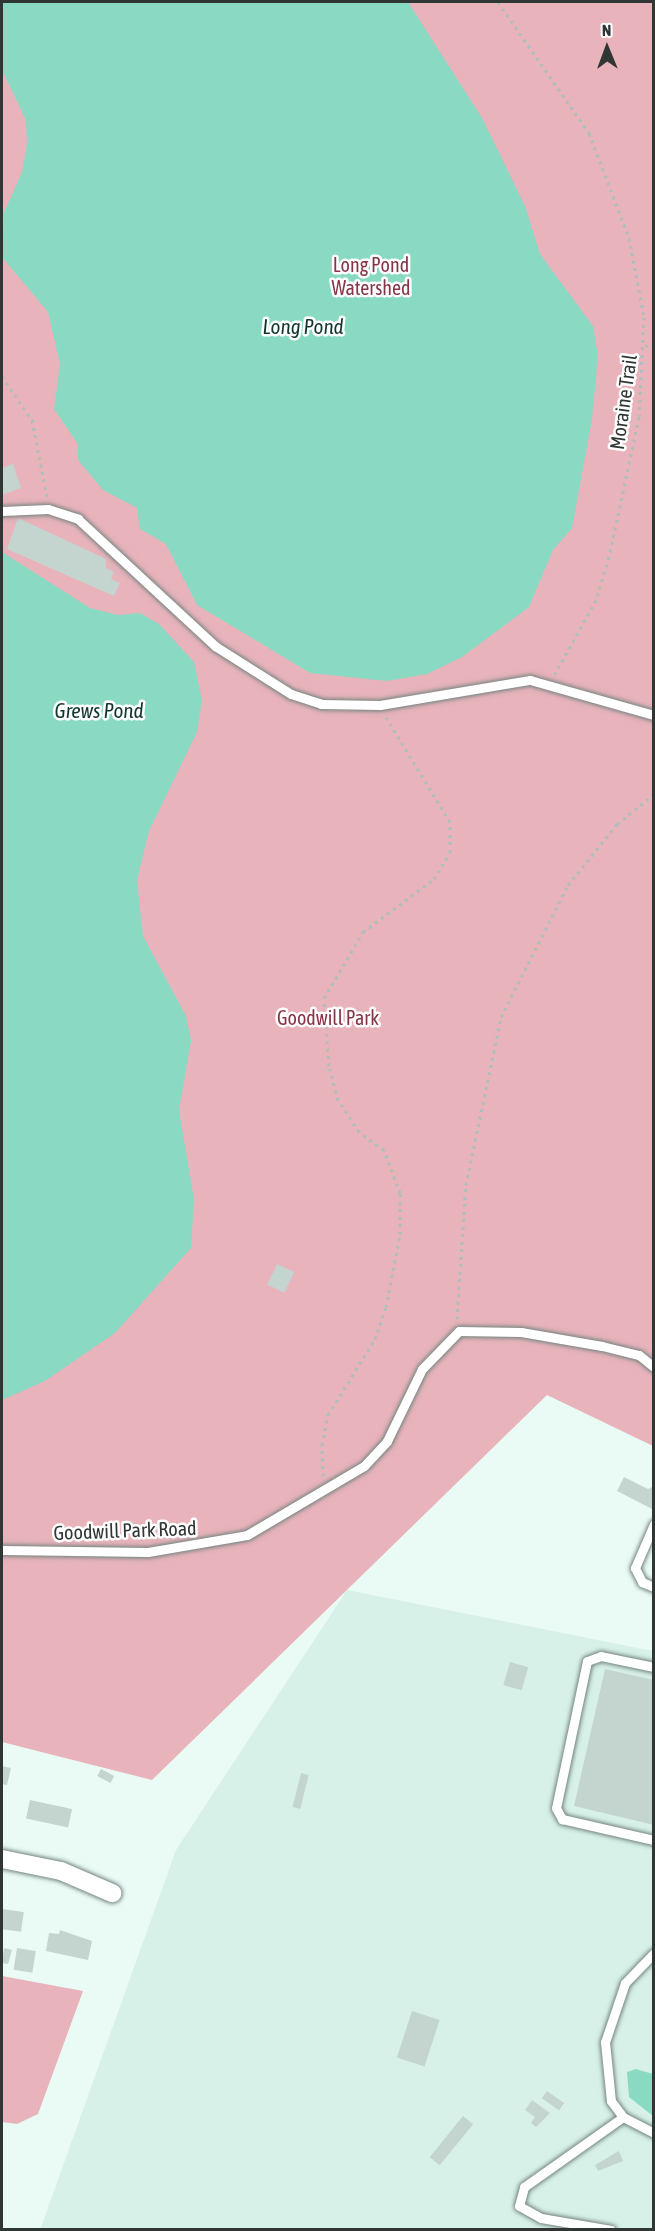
<!DOCTYPE html>
<style>
body{margin:0}
#map{position:relative;width:655px;height:2231px;overflow:hidden;background:#eafbf6;font-family:"Asap Condensed",sans-serif}
div>[style]{position:absolute}
[style*='--x']{left:calc(var(--x)*1px);top:calc(var(--y)*1px);width:calc(var(--w)*1px);rotate:calc(var(--a)*1deg)}
.built>*{inset:0;background:#d7f1e8}
.green>*{inset:0;background:#e8b3bb}
.water>*{inset:0;background:#8ad9c3}
.building>*{inset:0;background:#c4d5d0;transform-origin:0 0}
.path>*{height:3px;margin-top:-1.5px;transform-origin:0;background:repeating-linear-gradient(90deg,#b0beba 0 3px,transparent 0 7.5px)}
.roads{filter:drop-shadow(0 0 2px #758580) drop-shadow(0 0 2px #758580)}
.lane>*{height:9px;margin:-4.5px;padding:0 4.5px;transform-origin:4.5px;border-radius:4.5px;background:#fff}
.street>*{height:18px;margin:-9px;padding:0 9px;transform-origin:9px;border-radius:9px;background:#fff}
span{translate:-50% -50%;white-space:nowrap;text-align:center;line-height:1.15;-webkit-text-stroke:5px #fff;paint-order:stroke}
.park-label{font-size:20px;color:#863447}
.street-label{font-size:20px;color:#2f3634}
.water-label{font-size:21px;color:#12372e;font-style:italic}
.frame{position:absolute;inset:0;border:3px solid #2f3634;pointer-events:none}
.north{position:absolute;left:577px;top:18px;width:60px;height:60px;-webkit-text-stroke:4px #fff;paint-order:stroke;rotate:359deg;font-size:16px;font-weight:700;line-height:24px;text-align:center;color:#2f3634}
.north::after{content:'';display:block;margin:auto;width:21px;height:27px;background:#2f3634;clip-path:polygon(50% 0,100% 100%,50% 72%,0 100%)}
</style>
<div id="map">
<div class="built">
<div style="clip-path:polygon(347px 1590px,653px 1651px,653px 2229px,40px 2230px,176px 1850px)"></div>
</div>
<div class="green">
<div style="clip-path:polygon(2px 2px,653px 2px,653px 1446px,547px 1395px,152px 1780px,2px 1742px)"></div>
<div style="clip-path:polygon(2px 1976px,83px 1991px,38px 2114px,17px 2124px,2px 2122px)"></div>
</div>
<div class="water">
<div style="clip-path:polygon(2px 2px,408px 2px,482px 118px,525px 206px,540px 254px,593px 326px,598px 356px,592px 419px,572px 528px,553px 550px,529px 607px,462px 657px,427px 674px,387px 681px,310px 673px,197px 605px,166px 544px,140px 529px,137px 508px,103px 490px,78px 460px,78px 444px,54px 409px,60px 364px,48px 312px,2px 257px,4px 213px,22px 172px,27px 144px,26px 120px,2px 70px)"></div>
<div style="clip-path:polygon(2px 552px,90px 608px,118px 615px,140px 613px,159px 624px,194px 662px,202px 700px,197px 732px,149px 831px,137px 880px,143px 936px,186px 1016px,191px 1041px,179px 1110px,194px 1199px,191px 1248px,115px 1333px,45px 1381px,2px 1400px)"></div>
<div style="clip-path:polygon(636px 2069px,653px 2074px,653px 2116px,629px 2097px,627px 2072px)"></div>
</div>
<div class="building">
<div style="clip-path:polygon(13px 464px,21px 488px,2px 495px,2px 468px)"></div>
<div style="clip-path:polygon(18px 518px,106px 559px,106px 568px,114px 572px,111px 579px,120px 583px,114px 596px,7px 549px)"></div>
<div style="left:277px;top:1264px;width:19px;height:23px;rotate:25deg"></div>
<div style="clip-path:polygon(624px 1477px,648px 1489px,654px 1486px,652px 1509px,617px 1491px)"></div>
<div style="left:510px;top:1662px;width:19px;height:24px;rotate:16deg"></div>
<div style="clip-path:polygon(605px 1669px,654px 1680px,654px 1825px,574px 1806px)"></div>
<div style="clip-path:polygon(2px 1766px,11px 1768px,7px 1785px,2px 1784px)"></div>
<div style="left:101px;top:1769px;width:15px;height:8px;rotate:28deg"></div>
<div style="left:301px;top:1773px;width:8px;height:35px;rotate:14deg"></div>
<div style="left:30px;top:1800px;width:43px;height:19px;rotate:12deg"></div>
<div style="left:2px;top:1909px;width:22px;height:20px;rotate:8deg"></div>
<div style="clip-path:polygon(60px 1930px,92px 1941px,88px 1960px,46px 1951px,49px 1933px,59px 1934px)"></div>
<div style="clip-path:polygon(4px 1948px,12px 1950px,8px 1964px,2px 1963px)"></div>
<div style="left:17px;top:1948px;width:19px;height:22px;rotate:9deg"></div>
<div style="left:412px;top:2011px;width:29px;height:49px;rotate:18deg"></div>
<div style="left:547px;top:2091px;width:21px;height:9px;rotate:35deg"></div>
<div style="clip-path:polygon(532px 2100px,550px 2113px,536px 2127px,531px 2123px,535px 2117px,525px 2110px)"></div>
<div style="left:463px;top:2116px;width:13px;height:53px;rotate:39deg"></div>
<div style="clip-path:polygon(619px 2151px,623px 2161px,598px 2171px,595px 2165px)"></div>
</div>
<div class="path">
<div style="--x:498;--y:2;--w:160;--a:55.2"></div>
<div style="--x:589;--y:133;--w:112;--a:69.1"></div>
<div style="--x:629;--y:238;--w:80;--a:79.2"></div>
<div style="--x:644;--y:317;--w:100;--a:92.9"></div>
<div style="--x:639;--y:417;--w:143;--a:102.1"></div>
<div style="--x:609;--y:557;--w:45;--a:106.8"></div>
<div style="--x:596;--y:600;--w:85;--a:119"></div>
<div style="--x:645;--y:345;--w:10;--a:24"></div>
<div style="--x:2;--y:376;--w:53;--a:55.7"></div>
<div style="--x:32;--y:420;--w:78;--a:79"></div>
<div style="--x:457;--y:1319;--w:134;--a:-86.2"></div>
<div style="--x:466;--y:1185;--w:172;--a:-78.2"></div>
<div style="--x:501;--y:1017;--w:148;--a:-63.1"></div>
<div style="--x:568;--y:885;--w:78;--a:-51.2"></div>
<div style="--x:617;--y:824;--w:48;--a:-39"></div>
<div style="--x:323;--y:1476;--w:31;--a:-92"></div>
<div style="--x:322;--y:1445;--w:31;--a:-79"></div>
<div style="--x:328;--y:1415;--w:89;--a:-58.3"></div>
<div style="--x:375;--y:1339;--w:34;--a:-71"></div>
<div style="--x:386;--y:1307;--w:74;--a:-79.1"></div>
<div style="--x:400;--y:1234;--w:41;--a:-90"></div>
<div style="--x:400;--y:1193;--w:46;--a:-110.4"></div>
<div style="--x:384;--y:1150;--w:31;--a:-144"></div>
<div style="--x:359;--y:1132;--w:38;--a:-123"></div>
<div style="--x:338;--y:1100;--w:35;--a:-105"></div>
<div style="--x:329;--y:1066;--w:68;--a:-94.2"></div>
<div style="--x:324;--y:998;--w:77;--a:-59.4"></div>
<div style="--x:363;--y:932;--w:89;--a:-36.7"></div>
<div style="--x:434;--y:879;--w:31;--a:-59"></div>
<div style="--x:450;--y:852;--w:30;--a:-90"></div>
<div style="--x:450;--y:822;--w:123;--a:-121.4"></div>
</div>
<div class="roads">
<div class="lane">
<div style="--x:2;--y:511;--w:46;--a:-2.5"></div>
<div style="--x:48;--y:509;--w:32;--a:18"></div>
<div style="--x:78;--y:519;--w:187;--a:42.8"></div>
<div style="--x:215;--y:646;--w:90;--a:32.3"></div>
<div style="--x:291;--y:694;--w:32;--a:18"></div>
<div style="--x:321;--y:704;--w:59;--a:1"></div>
<div style="--x:380;--y:705;--w:152;--a:-9.5"></div>
<div style="--x:530;--y:680;--w:129;--a:15.8"></div>
<div style="--x:654;--y:1524;--w:48;--a:113.4"></div>
<div style="--x:635;--y:1568;--w:16;--a:63"></div>
<div style="--x:642;--y:1582;--w:13;--a:23"></div>
<div style="--x:2;--y:1550;--w:146;--a:0.8"></div>
<div style="--x:148;--y:1552;--w:100;--a:-9.7"></div>
<div style="--x:247;--y:1535;--w:136;--a:-30.5"></div>
<div style="--x:364;--y:1466;--w:34;--a:-47"></div>
<div style="--x:387;--y:1441;--w:80;--a:-64.1"></div>
<div style="--x:422;--y:1369;--w:53;--a:-45.8"></div>
<div style="--x:459;--y:1331;--w:62;--a:0.9"></div>
<div style="--x:521;--y:1332;--w:82;--a:9.8"></div>
<div style="--x:602;--y:1346;--w:38;--a:14"></div>
<div style="--x:639;--y:1355;--w:19;--a:39"></div>
<div style="--x:654;--y:1667;--w:54;--a:-168.3"></div>
<div style="--x:601;--y:1656;--w:15;--a:160"></div>
<div style="--x:587;--y:1661;--w:150;--a:101.9"></div>
<div style="--x:556;--y:1808;--w:13;--a:61"></div>
<div style="--x:562;--y:1819;--w:94;--a:12.9"></div>
<div style="--x:654;--y:1953;--w:42;--a:134"></div>
<div style="--x:625;--y:1983;--w:62;--a:108.7"></div>
<div style="--x:605;--y:2042;--w:59;--a:84.2"></div>
<div style="--x:611;--y:2101;--w:20;--a:53"></div>
<div style="--x:623;--y:2117;--w:35;--a:27"></div>
<div style="--x:611;--y:2230;--w:71;--a:-170.3"></div>
<div style="--x:541;--y:2218;--w:25;--a:-151"></div>
<div style="--x:519;--y:2206;--w:20;--a:-75"></div>
<div style="--x:524;--y:2187;--w:121;--a:-35.3"></div>
</div>
<div class="street">
<div style="--x:2;--y:1859;--w:60;--a:11.5"></div>
<div style="--x:61;--y:1871;--w:56;--a:23.3"></div>
</div>
</div>
<div class="park-label">
<span style="left:371px;top:276px">Long Pond<br>Watershed</span>
<span style="left:328px;top:1017px">Goodwill Park</span>
</div>
<div class="street-label">
<span style="left:623px;top:402px;rotate:-82deg">Moraine Trail</span>
<span style="left:125px;top:1530px;rotate:-2deg">Goodwill Park Road</span>
</div>
<div class="water-label">
<span style="left:303px;top:326px">Long Pond</span>
<span style="left:99px;top:710px">Grews Pond</span>
</div>
<div class="frame"></div>
<div class="north">N</div>
</div>
